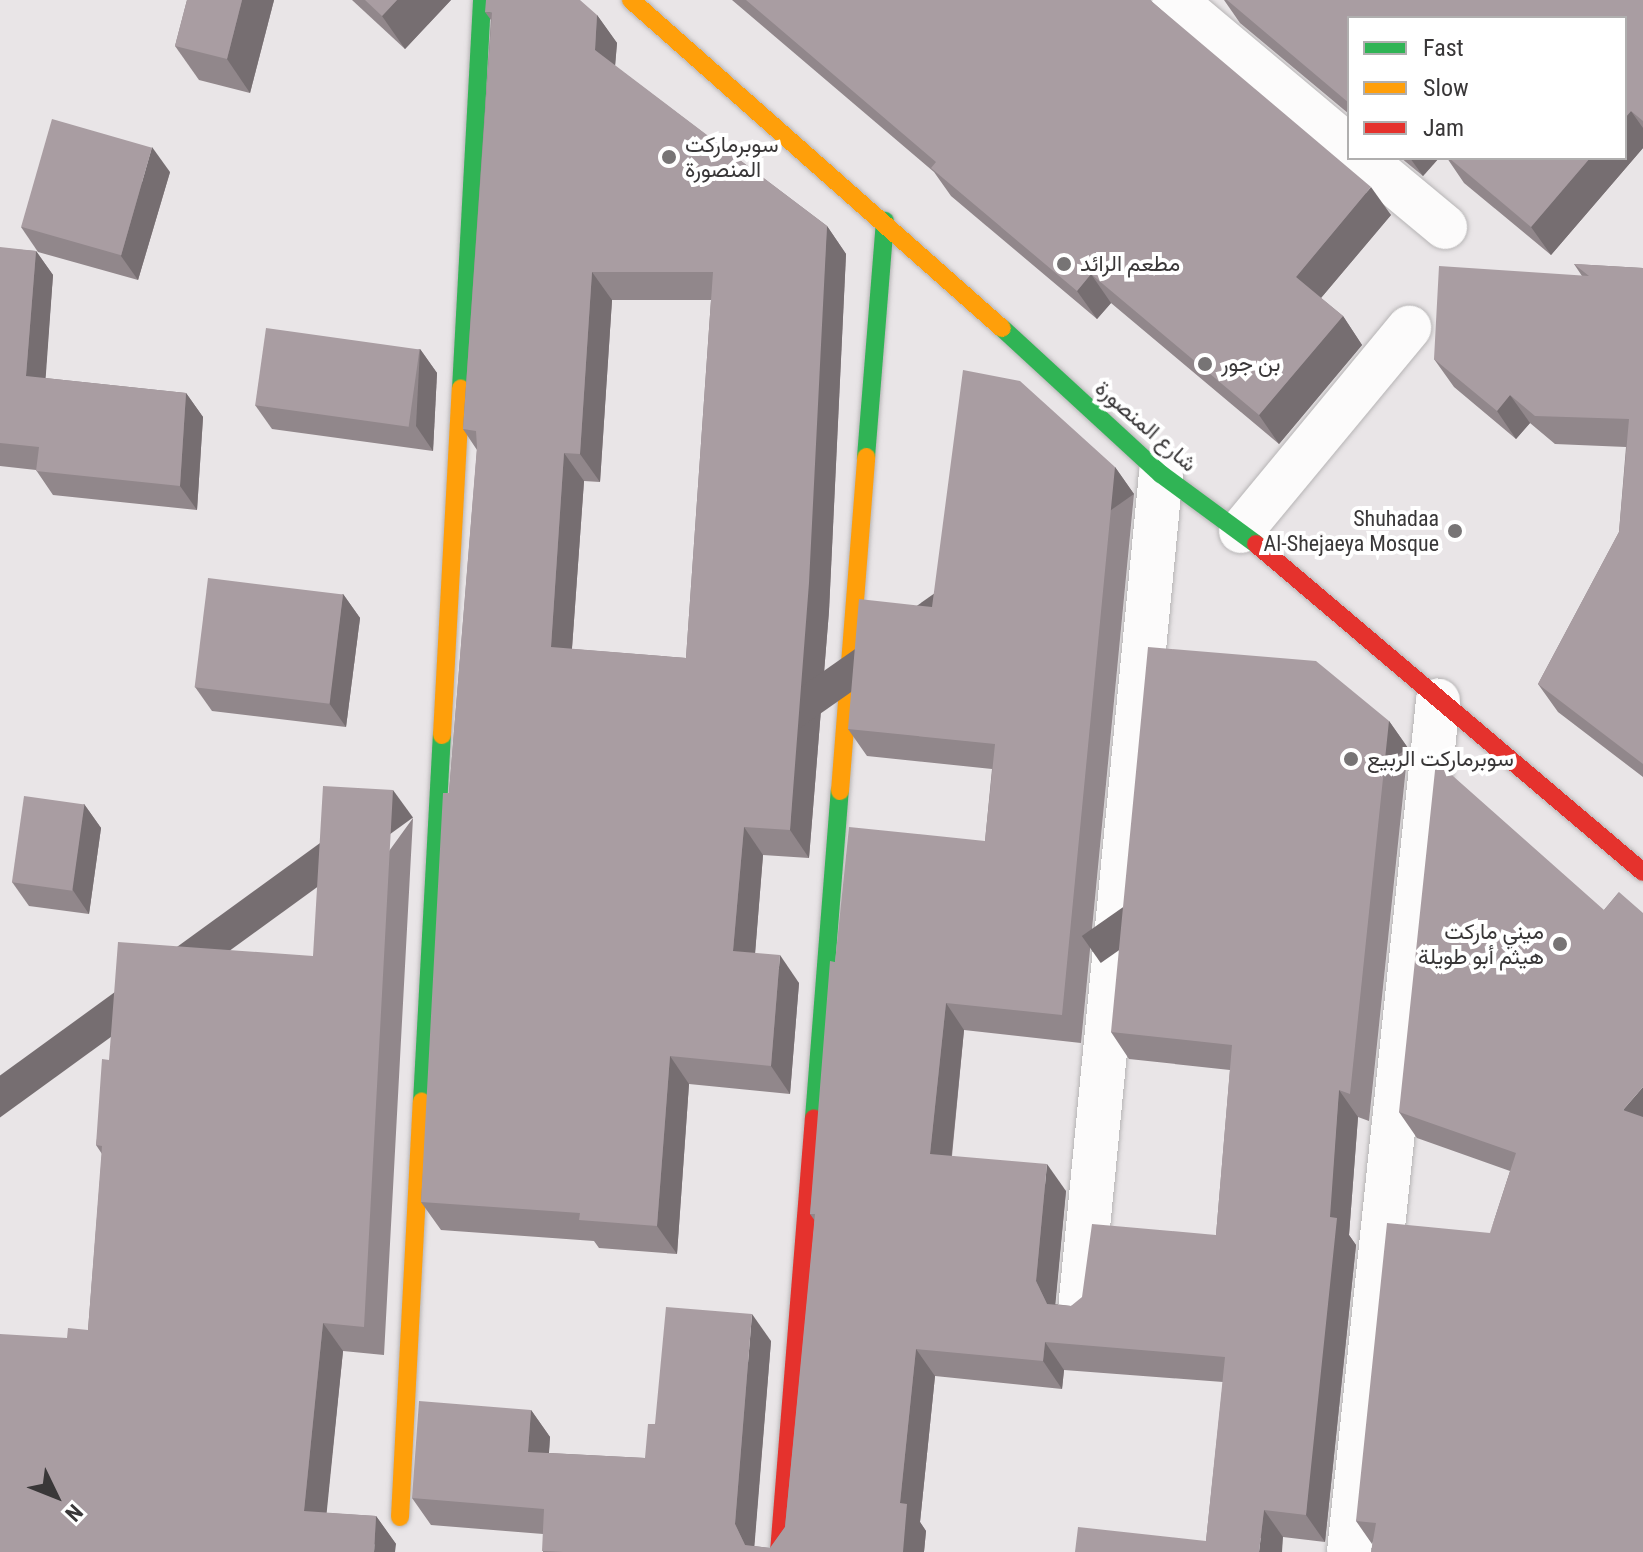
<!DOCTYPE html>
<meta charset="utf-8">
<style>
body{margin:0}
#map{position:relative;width:1643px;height:1552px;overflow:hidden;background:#e9e5e7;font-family:"Roboto Condensed",Vazirmatn,sans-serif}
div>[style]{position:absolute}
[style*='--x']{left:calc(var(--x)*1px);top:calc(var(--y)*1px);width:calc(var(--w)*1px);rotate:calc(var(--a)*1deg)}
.roads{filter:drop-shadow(0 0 2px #b6b4b5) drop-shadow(0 0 2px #b6b4b5)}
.street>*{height:44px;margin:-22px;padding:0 22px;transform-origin:22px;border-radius:22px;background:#fcfbfb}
.fast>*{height:18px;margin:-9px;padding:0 9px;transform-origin:9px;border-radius:9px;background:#30b455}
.slow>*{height:18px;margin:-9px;padding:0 9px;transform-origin:9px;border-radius:9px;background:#ff9f0a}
.jam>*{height:18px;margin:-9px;padding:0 9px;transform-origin:9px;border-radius:9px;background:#e5322d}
.wall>*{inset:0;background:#91878b}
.shaded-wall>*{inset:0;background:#766e71;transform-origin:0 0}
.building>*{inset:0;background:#a99da2;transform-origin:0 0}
.dots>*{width:22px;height:22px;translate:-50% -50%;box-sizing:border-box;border:4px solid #fff;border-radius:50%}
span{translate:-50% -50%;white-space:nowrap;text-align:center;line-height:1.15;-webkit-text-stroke:8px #fff;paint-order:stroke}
.poi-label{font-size:22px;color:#393738}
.left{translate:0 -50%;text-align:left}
.right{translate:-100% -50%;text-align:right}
.street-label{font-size:22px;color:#393738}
.legend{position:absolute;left:1347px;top:16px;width:280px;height:144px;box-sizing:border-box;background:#fff;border:2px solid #b0afaf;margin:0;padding:10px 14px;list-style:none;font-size:24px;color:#393738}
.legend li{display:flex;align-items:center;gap:16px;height:40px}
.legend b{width:40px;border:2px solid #b0afaf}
.north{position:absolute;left:16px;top:1456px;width:80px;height:80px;-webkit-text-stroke:6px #fff;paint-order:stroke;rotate:133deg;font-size:22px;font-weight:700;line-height:32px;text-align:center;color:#393738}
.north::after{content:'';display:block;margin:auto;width:28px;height:36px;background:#393738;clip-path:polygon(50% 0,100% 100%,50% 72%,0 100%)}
</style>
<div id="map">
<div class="roads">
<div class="street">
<div style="--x:1174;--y:0;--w:229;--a:40"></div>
<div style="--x:1362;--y:158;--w:108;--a:39.7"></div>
<div style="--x:1241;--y:531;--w:264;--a:-50.4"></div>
<div style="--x:1080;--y:1310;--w:840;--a:-84.47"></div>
<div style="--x:1349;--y:1552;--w:856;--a:-84.03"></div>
</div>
<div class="fast">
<div style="--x:1002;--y:328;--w:216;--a:42.6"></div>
<div style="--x:1161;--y:474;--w:118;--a:36.4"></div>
<div style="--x:461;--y:389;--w:390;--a:-86.9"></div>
<div style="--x:866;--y:457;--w:237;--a:-85.4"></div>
<div style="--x:422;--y:1102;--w:368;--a:-86.9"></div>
<div style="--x:814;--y:1118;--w:328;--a:-85.5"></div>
</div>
<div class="slow">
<div style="--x:631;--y:0;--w:495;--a:41.5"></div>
<div style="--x:442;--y:735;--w:347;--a:-86.9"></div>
<div style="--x:840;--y:791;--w:335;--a:-85.5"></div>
<div style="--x:400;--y:1517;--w:416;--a:-87"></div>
</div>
<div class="jam">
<div style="--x:1256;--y:544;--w:507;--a:40.28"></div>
<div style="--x:779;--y:1552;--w:435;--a:-85.4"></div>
</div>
</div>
<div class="wall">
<div style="clip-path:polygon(187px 0,274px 0,250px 93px,199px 80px,175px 46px)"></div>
<div style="clip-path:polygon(352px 0,451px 0,405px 49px)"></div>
<div style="clip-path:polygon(732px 0,1150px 0,1391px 215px,1321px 298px,1343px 316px,1362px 345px,1279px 444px,1111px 303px,1097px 319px,951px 196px,934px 172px)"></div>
<div style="clip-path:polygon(1224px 0,1643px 0,1643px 148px,1551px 255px,1464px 183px,1447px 158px,1625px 158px,1349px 18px,1349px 114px,1240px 23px)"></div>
<div style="clip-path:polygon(evenodd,485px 12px,597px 15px,617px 43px,615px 66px,827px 226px,846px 254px,829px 611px,809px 858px,763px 855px,755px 953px,799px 983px,790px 1094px,689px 1084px,677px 1254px,599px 1248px,594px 1241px,441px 1230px,421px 1202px,449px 793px,477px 450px,463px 429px,491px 20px,485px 12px,612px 300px,711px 300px,686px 658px,572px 649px,584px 481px,600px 482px,612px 300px)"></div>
<div style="clip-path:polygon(1401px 158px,1439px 158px,1423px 176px)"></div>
<div style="clip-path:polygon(170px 172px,138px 280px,38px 252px,21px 227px)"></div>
<div style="clip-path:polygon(0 248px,36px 251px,53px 275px,45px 378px,186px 393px,203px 417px,197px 510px,53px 495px,36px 470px,0 466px)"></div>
<div style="clip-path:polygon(1574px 264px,1643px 268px,1643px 777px,1558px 712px,1538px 684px,1619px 532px,1626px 447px,1555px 444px,1530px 423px,1516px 439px,1454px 387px,1434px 359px,1582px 276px)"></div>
<div style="clip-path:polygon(420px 349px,437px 373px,433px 451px,272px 429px,255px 405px)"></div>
<div style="clip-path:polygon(1115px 467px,1134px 494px,1081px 1043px,964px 1030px,952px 1156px,1066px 1191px,1055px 1304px,1071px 1306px,1216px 1235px,1230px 1070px,1129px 1059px,1111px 1032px,1389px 721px,1408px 748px,1369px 1121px,1358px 1117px,1349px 1235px,1356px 1245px,1325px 1542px,1283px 1537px,1206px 1541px,1223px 1382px,1064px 1370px,1062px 1389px,935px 1376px,920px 1522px,926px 1531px,924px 1552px,543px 1552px,543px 1534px,431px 1525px,412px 1498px,531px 1410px,550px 1437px,549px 1453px,645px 1458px,771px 1341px,754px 1546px,770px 1548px,785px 1527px,815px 1221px,810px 1214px,835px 962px,985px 841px,992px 769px,867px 756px,848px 729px,932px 607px)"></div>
<div style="clip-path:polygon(343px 594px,360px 618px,346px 727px,212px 711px,195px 687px)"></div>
<div style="clip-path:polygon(84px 804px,101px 828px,89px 914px,29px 906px,12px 882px)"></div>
<div style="clip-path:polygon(413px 818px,384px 1355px,343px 1351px,326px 1513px,376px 1516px,396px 1544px,0 1552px,67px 1338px,88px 1330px,102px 1154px,96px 1145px,109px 1060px,313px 956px)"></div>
<div style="clip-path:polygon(1619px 892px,1372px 1544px,1356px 1521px,1490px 1233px,1510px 1171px,1417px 1138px,1399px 1112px,1604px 910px)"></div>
</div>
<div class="shaded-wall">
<div style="clip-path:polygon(242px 0,274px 0,250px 93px,227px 59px)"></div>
<div style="clip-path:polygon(397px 0,451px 0,405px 49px,382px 16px)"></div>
<div style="clip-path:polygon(597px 15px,617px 43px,614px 78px,595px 50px)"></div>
<div style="clip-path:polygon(1631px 111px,1643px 128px,1643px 148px,1551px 255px,1531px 227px,1590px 158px,1625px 158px,1625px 118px)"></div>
<div style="clip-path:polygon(152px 147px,170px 172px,138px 280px,121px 256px)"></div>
<div style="clip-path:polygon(1410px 158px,1439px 158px,1423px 176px)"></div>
<div style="clip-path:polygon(1371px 187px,1391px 215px,1315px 305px,1296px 277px)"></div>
<div style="clip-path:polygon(827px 226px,846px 254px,829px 611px,809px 858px,790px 830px)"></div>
<div style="clip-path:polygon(36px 251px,53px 275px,44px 401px,26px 376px)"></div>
<div style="clip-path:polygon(592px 272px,612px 300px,600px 482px,580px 454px)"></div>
<div style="clip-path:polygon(1091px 274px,1111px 303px,1097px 319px,1077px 291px)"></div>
<div style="clip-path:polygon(1343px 316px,1362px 345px,1279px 444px,1259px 415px)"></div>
<div style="clip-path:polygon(420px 349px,437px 373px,433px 451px,416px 426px)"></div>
<div style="clip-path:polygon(186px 393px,203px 417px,197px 510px,180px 486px)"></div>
<div style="clip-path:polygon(1510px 395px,1530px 423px,1516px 439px,1497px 411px)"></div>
<div style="clip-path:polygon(564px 453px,584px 481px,570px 675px,551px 647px)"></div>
<div style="left:1115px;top:467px;width:33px;height:551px;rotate:55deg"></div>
<div style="clip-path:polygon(343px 594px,360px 618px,346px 727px,329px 703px)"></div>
<div style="left:1389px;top:721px;width:33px;height:375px;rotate:55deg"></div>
<div style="left:393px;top:790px;width:34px;height:538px;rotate:54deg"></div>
<div style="clip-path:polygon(84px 804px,101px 828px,89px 914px,72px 889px)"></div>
<div style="clip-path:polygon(744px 827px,763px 855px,753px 979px,733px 951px)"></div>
<div style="clip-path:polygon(780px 955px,799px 983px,790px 1094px,771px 1066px)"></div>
<div style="clip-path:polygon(946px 1003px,964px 1030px,949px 1181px,930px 1154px)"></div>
<div style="clip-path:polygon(670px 1056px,689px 1084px,677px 1254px,657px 1226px)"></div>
<div style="clip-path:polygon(1643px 1087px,1643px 1134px,1623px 1110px)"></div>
<div style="clip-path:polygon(1339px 1090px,1358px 1117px,1349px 1235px,1356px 1245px,1325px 1542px,1306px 1515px)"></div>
<div style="clip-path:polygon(1047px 1164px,1066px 1191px,1055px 1308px,1047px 1304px,1036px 1281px)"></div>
<div style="clip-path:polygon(752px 1314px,771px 1341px,754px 1551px,745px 1545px,735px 1524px)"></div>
<div style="clip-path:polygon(323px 1323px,343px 1351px,324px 1539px,304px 1511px)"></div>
<div style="clip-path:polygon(1045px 1342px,1064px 1370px,1062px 1389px,1043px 1361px)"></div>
<div style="clip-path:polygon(916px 1349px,935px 1376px,920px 1522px,926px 1531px,924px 1552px,903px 1552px,900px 1503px)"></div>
<div style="clip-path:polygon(531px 1410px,550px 1437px,547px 1479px,528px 1452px)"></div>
<div style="clip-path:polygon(1264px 1510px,1283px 1537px,1282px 1552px,1259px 1552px)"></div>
<div style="clip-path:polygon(376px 1516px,396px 1544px,395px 1552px,374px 1552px)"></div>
</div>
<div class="building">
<div style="clip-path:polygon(187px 0,242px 0,227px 59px,175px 46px)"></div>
<div style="clip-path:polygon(365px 0,397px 0,382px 16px)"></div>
<div style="clip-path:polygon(evenodd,486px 0,580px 0,597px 15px,595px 50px,827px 226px,809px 583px,790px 830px,744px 827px,733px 951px,780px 955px,771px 1066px,670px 1056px,657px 1226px,579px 1220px,580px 1213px,421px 1202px,443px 793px,449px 793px,477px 447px,476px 431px,463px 429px,492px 12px,485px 12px,486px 0,592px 272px,713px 272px,686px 658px,551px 647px,564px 453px,580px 454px,592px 272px)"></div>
<div style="clip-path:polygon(746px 0,1150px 0,1371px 187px,1296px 277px,1343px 316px,1259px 415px,1091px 274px,1077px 291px,931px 168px,936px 162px)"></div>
<div style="clip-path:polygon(1227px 0,1643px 0,1643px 121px,1631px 111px,1625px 118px,1625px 18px,1349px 18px,1349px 103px)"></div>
<div style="left:52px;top:119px;width:104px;height:112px;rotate:16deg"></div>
<div style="clip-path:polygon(1449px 158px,1590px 158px,1531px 227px)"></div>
<div style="clip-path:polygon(0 247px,36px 251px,26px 376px,186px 393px,180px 486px,36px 471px,39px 447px,0 443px)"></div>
<div style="clip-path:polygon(1574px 264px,1643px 268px,1643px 764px,1538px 684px,1619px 532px,1629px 419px,1535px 416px,1510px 395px,1497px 411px,1434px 359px,1439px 266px,1589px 276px)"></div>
<div style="left:266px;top:328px;width:155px;height:78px;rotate:8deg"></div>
<div style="clip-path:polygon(963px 370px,1020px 381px,1115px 467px,1062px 1015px,946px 1003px,930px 1154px,1047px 1164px,1036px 1281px,1047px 1304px,1071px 1306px,1082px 1297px,1092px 1224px,1216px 1235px,1232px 1045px,1111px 1032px,1148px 647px,1316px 661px,1389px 721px,1350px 1094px,1339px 1090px,1330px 1217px,1337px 1218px,1306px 1515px,1264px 1510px,1259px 1552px,1075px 1552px,1078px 1527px,1206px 1541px,1225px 1357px,1045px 1342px,1043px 1361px,916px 1349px,900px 1503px,907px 1504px,903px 1552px,564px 1552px,542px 1551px,544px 1509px,412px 1498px,419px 1401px,531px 1410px,528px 1452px,645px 1458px,648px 1424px,655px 1424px,666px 1307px,752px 1314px,735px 1524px,745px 1545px,770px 1548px,785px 1527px,815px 1214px,810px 1214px,830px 961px,835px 962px,849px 827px,985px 841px,995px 744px,848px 729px,859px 599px,932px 607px)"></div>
<div style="left:208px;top:578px;width:136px;height:110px;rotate:7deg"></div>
<div style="clip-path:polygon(1436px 761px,1604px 910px,1619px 892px,1643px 913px,1643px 1087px,1623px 1110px,1643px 1117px,1643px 1552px,1371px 1552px,1376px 1523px,1356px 1521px,1387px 1223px,1490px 1233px,1516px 1153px,1399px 1112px)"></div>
<div style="clip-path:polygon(323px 786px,393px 790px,364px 1327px,323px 1323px,304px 1511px,376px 1516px,374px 1552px,0 1552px,0 1334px,67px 1338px,68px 1328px,88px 1330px,102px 1146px,96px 1145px,102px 1059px,109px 1060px,118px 942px,313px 956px)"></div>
<div style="left:24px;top:796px;width:61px;height:87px;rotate:8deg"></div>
</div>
<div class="dots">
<div style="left:669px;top:157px;background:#777475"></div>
<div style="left:1064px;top:264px;background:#777475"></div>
<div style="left:1205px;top:364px;background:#777475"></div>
<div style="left:1455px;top:531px;background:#777475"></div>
<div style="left:1351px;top:759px;background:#777475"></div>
<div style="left:1560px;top:944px;background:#777475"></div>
</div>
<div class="poi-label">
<span class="left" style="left:685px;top:157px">سوبرماركت<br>المنصورة</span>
<span class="left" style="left:1080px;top:264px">مطعم الرائد</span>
<span class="left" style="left:1221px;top:364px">بن جور</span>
<span class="right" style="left:1439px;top:531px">Shuhadaa<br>Al-Shejaeya Mosque</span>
<span class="left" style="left:1367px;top:759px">سوبرماركت الربيع</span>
<span class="right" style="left:1544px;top:944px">ميني ماركت<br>هيثم أبو طويلة</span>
</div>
<div class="street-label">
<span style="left:1146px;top:426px;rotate:41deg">شارع المنصورة</span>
</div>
<ul class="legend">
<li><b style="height:10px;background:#30b455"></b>Fast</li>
<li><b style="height:10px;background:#ff9f0a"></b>Slow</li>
<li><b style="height:10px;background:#e5322d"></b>Jam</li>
</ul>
<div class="north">N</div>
</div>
